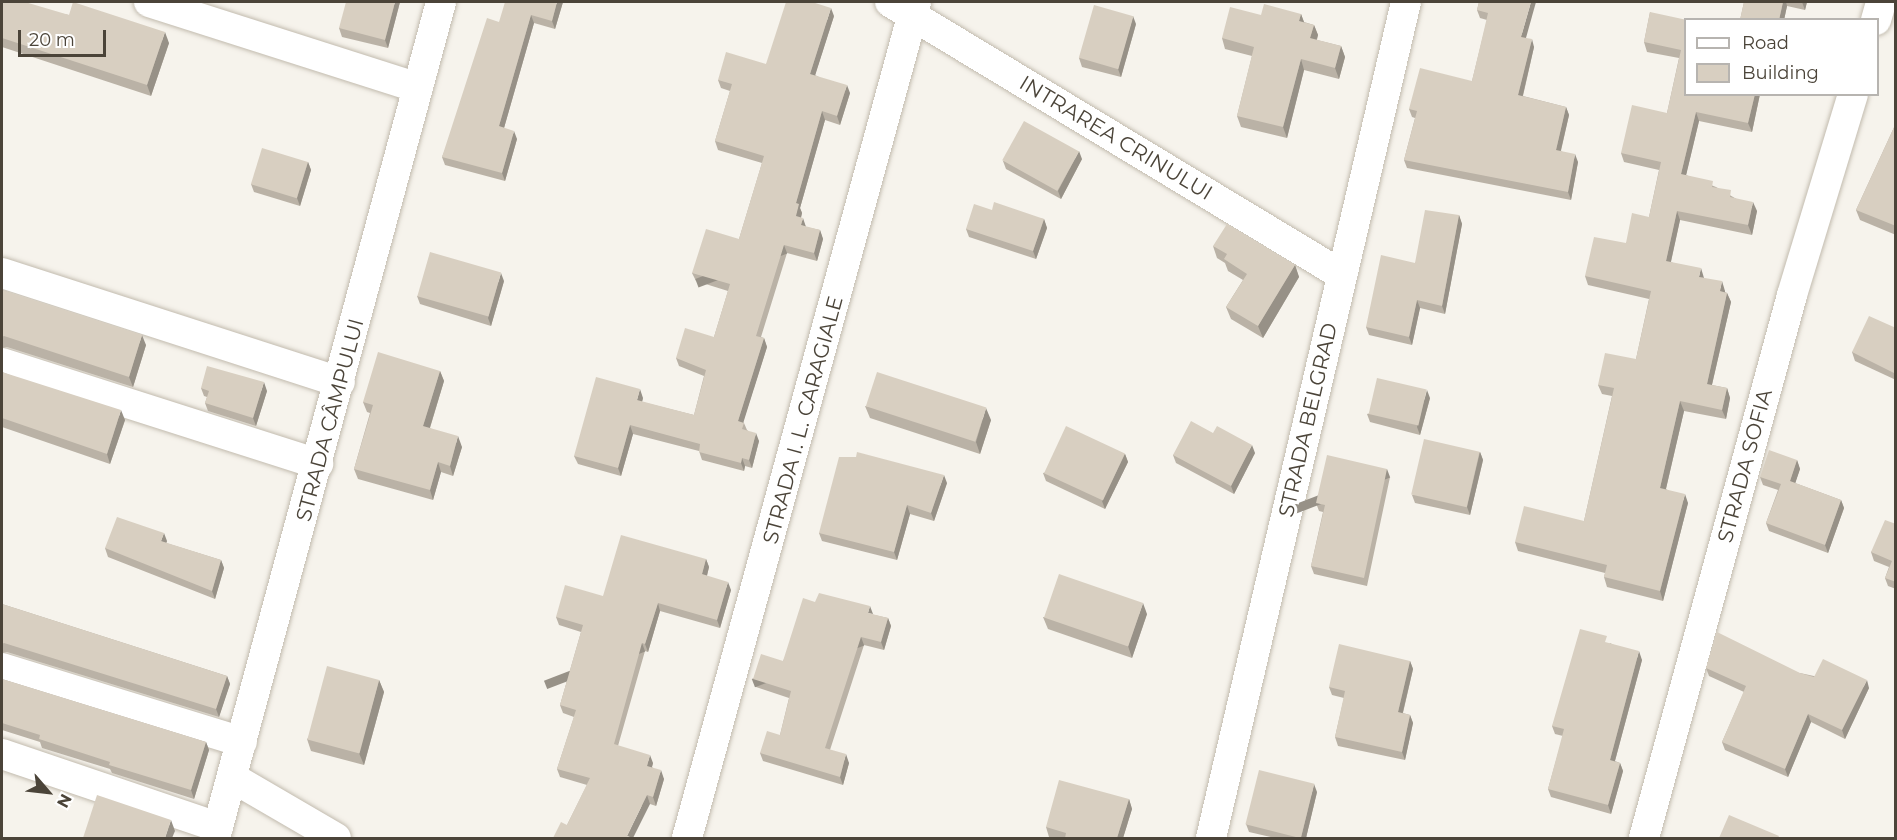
<!DOCTYPE html>
<meta charset="utf-8">
<style>
body{margin:0}
#map{position:relative;width:1897px;height:840px;overflow:hidden;background:#f6f3ec;font-family:Montserrat,sans-serif}
div>[style]{position:absolute}
[style*='--x']{left:calc(var(--x)*1px);top:calc(var(--y)*1px);width:calc(var(--w)*1px);rotate:calc(var(--a)*1deg)}
.roads{filter:drop-shadow(0 0 2px #c2bbae) drop-shadow(0 0 2px #c2bbae)}
.minor>*{height:30px;margin:-15px;padding:0 15px;transform-origin:15px;border-radius:15px;background:#fff}
.wall>*{inset:0;background:#bab2a6}
.shaded-wall>*{inset:0;background:#979187;transform-origin:0 0}
.building>*{inset:0;background:#d8cfc1;transform-origin:0 0}
span{translate:-50% -50%;white-space:nowrap;text-align:center;line-height:1.15;-webkit-text-stroke:6px #fff;paint-order:stroke}
.street-label{font-size:21px;color:#4b4439}
.frame{position:absolute;inset:0;border:3px solid #4b4439;pointer-events:none}
.legend{position:absolute;left:1684px;top:18px;width:195px;height:78px;box-sizing:border-box;background:#fff;border:2px solid #b7b4b0;margin:0;padding:8px 10px;list-style:none;font-size:18px;color:#4b4439}
.legend li{display:flex;align-items:center;gap:12px;height:30px}
.legend b{width:30px;border:2px solid #b7b4b0}
.north{position:absolute;left:18px;top:762px;width:60px;height:60px;-webkit-text-stroke:4px #fff;paint-order:stroke;rotate:118deg;font-size:16px;font-weight:700;line-height:24px;text-align:center;color:#4b4439}
.north::after{content:'';display:block;margin:auto;width:21px;height:27px;background:#4b4439;clip-path:polygon(50% 0,100% 100%,50% 72%,0 100%)}
.scale{position:absolute;left:18px;top:30px;width:88px;height:27px;box-sizing:border-box;border:3px solid #4b4439;border-top:0;padding-left:8px;font-size:18px;line-height:21px;white-space:nowrap;color:#4b4439;-webkit-text-stroke:4px #fff;paint-order:stroke}
</style>
<div id="map">
<div class="roads">
<div class="minor">
<div style="--x:149;--y:2;--w:282;--a:17.7"></div>
<div style="--x:890;--y:2;--w:528;--a:31.13"></div>
<div style="--x:1876;--y:20;--w:19;--a:-74"></div>
<div style="--x:2;--y:273;--w:355;--a:17.9"></div>
<div style="--x:2;--y:363;--w:332;--a:17.7"></div>
<div style="--x:2;--y:668;--w:251;--a:17.1"></div>
<div style="--x:2;--y:754;--w:228;--a:18.7"></div>
<div style="--x:233;--y:778;--w:119;--a:30.2"></div>
<div style="--x:215;--y:838;--w:866;--a:-74.87"></div>
<div style="--x:687;--y:838;--w:867;--a:-74.68"></div>
<div style="--x:1211;--y:838;--w:858;--a:-76.87"></div>
<div style="--x:1644;--y:838;--w:563;--a:-74.75"></div>
<div style="--x:1792;--y:295;--w:210;--a:-73.1"></div>
</div>
</div>
<div class="wall">
<div style="clip-path:polygon(2px 2px,69px 15px,169px 43px,151px 96px,2px 47px)"></div>
<div style="clip-path:polygon(400px 2px,388px 48px,342px 37px,339px 28px)"></div>
<div style="clip-path:polygon(563px 2px,555px 29px,534px 23px,504px 128px,517px 139px,505px 181px,445px 165px,442px 157px,499px 22px)"></div>
<div style="clip-path:polygon(1479px 2px,1526px 38px,1534px 47px,1523px 96px,1566px 107px,1569px 115px,1561px 151px,1578px 162px,1571px 200px,1407px 168px,1404px 160px,1415px 118px,1412px 117px,1409px 109px,1472px 81px,1487px 20px,1480px 18px,1477px 10px)"></div>
<div style="clip-path:polygon(1744px 2px,1807px 2px,1805px 10px,1787px 6px,1784px 20px,1740px 20px)"></div>
<div style="clip-path:polygon(1650px 12px,1760px 94px,1752px 132px,1699px 121px,1686px 175px,1716px 187px,1757px 211px,1752px 235px,1680px 220px,1671px 262px,1704px 278px,1725px 291px,1725px 292px,1727px 293px,1731px 302px,1712px 385px,1727px 388px,1730px 398px,1726px 419px,1684px 411px,1666px 489px,1688px 503px,1663px 601px,1607px 587px,1604px 577px,1605px 573px,1518px 551px,1515px 542px,1584px 521px,1612px 396px,1602px 394px,1598px 385px,1636px 359px,1649px 299px,1588px 285px,1585px 276px,1626px 243px,1649px 217px,1659px 170px,1624px 162px,1621px 153px,1667px 113px,1679px 58px,1647px 52px,1644px 42px)"></div>
<div style="clip-path:polygon(1301px 14px,1304px 22px,1314px 25px,1318px 35px,1317px 40px,1341px 46px,1345px 57px,1339px 79px,1304px 70px,1287px 138px,1241px 127px,1237px 116px,1252px 56px,1225px 49px,1222px 38px,1261px 15px)"></div>
<div style="clip-path:polygon(834px 16px,815px 75px,850px 93px,840px 125px,825px 120px,800px 208px,802px 213px,801px 218px,806px 227px,820px 230px,823px 239px,817px 261px,787px 253px,761px 337px,764px 338px,767px 347px,743px 422px,744px 423px,747px 430px,759px 441px,752px 468px,745px 466px,744px 471px,702px 460px,699px 451px,633px 434px,621px 476px,578px 464px,574px 456px,643px 398px,642px 402px,694px 415px,704px 376px,679px 366px,676px 358px,714px 337px,728px 291px,696px 281px,692px 273px,739px 239px,762px 163px,718px 150px,715px 141px,730px 91px,721px 88px,718px 80px,766px 64px)"></div>
<div style="clip-path:polygon(1136px 24px,1121px 77px,1082px 67px,1079px 58px)"></div>
<div style="clip-path:polygon(1896px 123px,1896px 235px,1860px 220px,1856px 210px)"></div>
<div style="clip-path:polygon(1082px 159px,1061px 199px,1006px 169px,1003px 161px)"></div>
<div style="clip-path:polygon(308px 162px,311px 170px,300px 206px,254px 192px,251px 184px)"></div>
<div style="clip-path:polygon(992px 210px,1044px 219px,1047px 228px,1036px 259px,969px 237px,966px 229px)"></div>
<div style="clip-path:polygon(1459px 215px,1462px 224px,1445px 314px,1420px 308px,1412px 345px,1369px 335px,1366px 327px,1415px 263px)"></div>
<div style="clip-path:polygon(1213px 246px,1295px 265px,1299px 277px,1263px 338px,1231px 319px,1226px 307px,1243px 280px,1228px 271px,1225px 263px,1217px 258px)"></div>
<div style="clip-path:polygon(504px 281px,491px 326px,420px 304px,417px 296px)"></div>
<div style="clip-path:polygon(2px 290px,146px 345px,133px 387px,7px 347px,2px 348px)"></div>
<div style="clip-path:polygon(1896px 328px,1896px 380px,1855px 361px,1852px 352px)"></div>
<div style="clip-path:polygon(440px 371px,444px 381px,430px 428px,462px 447px,453px 476px,441px 472px,433px 500px,358px 479px,354px 469px,370px 413px,367px 412px,363px 402px)"></div>
<div style="clip-path:polygon(2px 372px,125px 420px,110px 464px,2px 427px)"></div>
<div style="clip-path:polygon(201px 388px,267px 391px,256px 426px,208px 411px,205px 403px,207px 397px,204px 396px)"></div>
<div style="clip-path:polygon(1430px 398px,1420px 435px,1370px 422px,1367px 414px)"></div>
<div style="clip-path:polygon(865px 406px,991px 420px,980px 454px,870px 418px)"></div>
<div style="clip-path:polygon(1213px 433px,1255px 453px,1234px 494px,1176px 463px,1173px 455px)"></div>
<div style="clip-path:polygon(1480px 452px,1483px 460px,1470px 515px,1415px 503px,1412px 495px)"></div>
<div style="clip-path:polygon(1125px 454px,1128px 462px,1105px 509px,1046px 481px,1043px 473px)"></div>
<div style="clip-path:polygon(1797px 460px,1800px 469px,1795px 483px,1841px 500px,1844px 508px,1828px 553px,1769px 531px,1766px 523px,1778px 490px,1763px 485px,1760px 477px)"></div>
<div style="clip-path:polygon(1390px 477px,1367px 586px,1314px 574px,1311px 566px,1323px 512px,1319px 511px,1316px 503px)"></div>
<div style="clip-path:polygon(947px 483px,934px 521px,910px 514px,897px 560px,822px 541px,819px 533px)"></div>
<div style="clip-path:polygon(1896px 524px,1896px 589px,1888px 586px,1885px 578px,1889px 567px,1874px 561px,1871px 552px)"></div>
<div style="clip-path:polygon(167px 541px,166px 543px,221px 560px,224px 568px,215px 599px,108px 557px,105px 548px)"></div>
<div style="clip-path:polygon(706px 559px,709px 567px,707px 576px,731px 590px,720px 628px,660px 611px,648px 652px,645px 651px,618px 746px,653px 763px,652px 767px,664px 779px,656px 806px,650px 804px,567px 825px,587px 785px,560px 777px,557px 769px,574px 717px,563px 713px,560px 705px,581px 632px,559px 625px,556px 617px,603px 596px)"></div>
<div style="clip-path:polygon(815px 602px,888px 618px,891px 626px,884px 650px,864px 645px,830px 750px,849px 763px,843px 785px,763px 761px,760px 753px,780px 735px,789px 698px,756px 687px,753px 679px,783px 661px)"></div>
<div style="clip-path:polygon(2px 604px,227px 676px,230px 684px,219px 717px,7px 652px,2px 653px)"></div>
<div style="clip-path:polygon(1147px 614px,1132px 658px,1048px 629px,1043px 617px)"></div>
<div style="clip-path:polygon(1610px 643px,1642px 660px,1615px 761px,1620px 763px,1623px 771px,1611px 814px,1551px 797px,1548px 789px,1563px 736px,1555px 734px,1552px 726px)"></div>
<div style="clip-path:polygon(1410px 661px,1413px 669px,1403px 713px,1410px 715px,1413px 723px,1405px 760px,1338px 746px,1335px 737px,1344px 698px,1332px 695px,1329px 687px)"></div>
<div style="clip-path:polygon(1706px 668px,1800px 673px,1869px 688px,1845px 739px,1811px 722px,1788px 777px,1725px 750px,1722px 742px,1744px 692px,1709px 676px)"></div>
<div style="clip-path:polygon(2px 679px,206px 742px,209px 750px,194px 799px,112px 773px,110px 769px,42px 748px,40px 742px,2px 730px)"></div>
<div style="clip-path:polygon(379px 680px,384px 692px,364px 765px,311px 751px,307px 739px)"></div>
<div style="clip-path:polygon(1317px 792px,1306px 838px,1275px 838px,1249px 832px,1246px 824px)"></div>
<div style="clip-path:polygon(1129px 799px,1132px 809px,1123px 838px,1053px 838px,1049px 837px,1046px 827px)"></div>
</div>
<div class="shaded-wall">
<div style="clip-path:polygon(395px 2px,400px 2px,388px 48px,385px 40px)"></div>
<div style="clip-path:polygon(557px 2px,563px 2px,555px 29px,552px 21px)"></div>
<div style="clip-path:polygon(1531px 2px,1536px 2px,1524px 45px,1521px 37px)"></div>
<div style="clip-path:polygon(1783px 2px,1786px 2px,1787px 6px,1784px 20px,1779px 20px)"></div>
<div style="clip-path:polygon(1802px 2px,1807px 2px,1805px 10px)"></div>
<div style="clip-path:polygon(831px 8px,834px 16px,813px 82px,810px 74px)"></div>
<div style="clip-path:polygon(1301px 14px,1305px 25px,1299px 21px)"></div>
<div style="clip-path:polygon(531px 15px,534px 23px,502px 135px,499px 126px)"></div>
<div style="clip-path:polygon(1133px 16px,1136px 24px,1121px 77px,1118px 69px)"></div>
<div style="clip-path:polygon(1314px 25px,1318px 35px,1314px 48px,1310px 38px)"></div>
<div style="clip-path:polygon(165px 32px,169px 43px,151px 96px,147px 85px)"></div>
<div style="clip-path:polygon(1532px 39px,1534px 47px,1521px 103px,1518px 95px)"></div>
<div style="clip-path:polygon(1341px 46px,1345px 57px,1339px 79px,1335px 68px)"></div>
<div style="clip-path:polygon(1301px 59px,1304px 70px,1287px 138px,1283px 127px)"></div>
<div style="clip-path:polygon(847px 85px,850px 93px,840px 125px,837px 116px)"></div>
<div style="clip-path:polygon(1755px 94px,1760px 94px,1752px 132px,1748px 123px)"></div>
<div style="clip-path:polygon(1566px 107px,1569px 115px,1559px 158px,1556px 150px)"></div>
<div style="clip-path:polygon(822px 111px,825px 120px,800px 208px,802px 213px,799px 225px,796px 216px,796px 203px)"></div>
<div style="clip-path:polygon(1696px 112px,1699px 121px,1684px 184px,1681px 174px)"></div>
<div style="clip-path:polygon(514px 131px,517px 139px,505px 181px,502px 173px)"></div>
<div style="clip-path:polygon(1079px 151px,1082px 159px,1061px 199px,1058px 191px)"></div>
<div style="clip-path:polygon(1575px 154px,1578px 162px,1571px 200px,1568px 192px)"></div>
<div style="clip-path:polygon(308px 162px,311px 170px,300px 206px,297px 198px)"></div>
<div style="clip-path:polygon(1753px 202px,1757px 211px,1752px 235px,1748px 225px)"></div>
<div style="clip-path:polygon(1677px 211px,1680px 220px,1669px 270px,1666px 261px)"></div>
<div style="clip-path:polygon(1459px 215px,1462px 224px,1445px 314px,1442px 306px)"></div>
<div style="clip-path:polygon(803px 218px,806px 227px,801px 225px)"></div>
<div style="clip-path:polygon(1044px 219px,1047px 228px,1036px 259px,1033px 251px)"></div>
<div style="clip-path:polygon(820px 230px,823px 239px,817px 261px,814px 253px)"></div>
<div style="left:784px;top:245px;width:9px;height:95px;rotate:69deg"></div>
<div style="clip-path:polygon(1295px 265px,1299px 277px,1263px 338px,1258px 326px)"></div>
<div style="clip-path:polygon(1701px 268px,1704px 278px,1699px 277px)"></div>
<div style="clip-path:polygon(501px 273px,504px 281px,491px 326px,488px 318px)"></div>
<div style="clip-path:polygon(1722px 281px,1725px 291px,1723px 300px,1720px 291px)"></div>
<div style="clip-path:polygon(1727px 293px,1731px 302px,1710px 393px,1707px 384px)"></div>
<div style="clip-path:polygon(1417px 300px,1420px 308px,1412px 345px,1409px 337px)"></div>
<div style="clip-path:polygon(142px 335px,146px 345px,133px 387px,129px 377px)"></div>
<div style="clip-path:polygon(764px 338px,767px 347px,741px 430px,738px 421px)"></div>
<div style="clip-path:polygon(440px 371px,444px 381px,427px 437px,423px 426px)"></div>
<div style="clip-path:polygon(264px 382px,267px 391px,256px 426px,253px 418px)"></div>
<div style="clip-path:polygon(1727px 388px,1730px 398px,1726px 419px,1722px 410px)"></div>
<div style="clip-path:polygon(640px 389px,643px 398px,640px 409px,637px 400px)"></div>
<div style="clip-path:polygon(1427px 390px,1430px 398px,1420px 435px,1417px 427px)"></div>
<div style="clip-path:polygon(1680px 401px,1684px 411px,1664px 497px,1660px 488px)"></div>
<div style="clip-path:polygon(986px 408px,991px 420px,980px 454px,976px 442px)"></div>
<div style="clip-path:polygon(121px 410px,125px 420px,110px 464px,107px 454px)"></div>
<div style="clip-path:polygon(630px 425px,633px 434px,621px 476px,618px 468px)"></div>
<div style="clip-path:polygon(756px 433px,759px 441px,752px 468px,749px 460px)"></div>
<div style="clip-path:polygon(458px 436px,462px 447px,453px 476px,450px 466px)"></div>
<div style="clip-path:polygon(1252px 445px,1255px 453px,1234px 494px,1231px 486px)"></div>
<div style="clip-path:polygon(1480px 452px,1483px 460px,1470px 515px,1467px 507px)"></div>
<div style="clip-path:polygon(1125px 454px,1128px 462px,1105px 509px,1102px 501px)"></div>
<div style="clip-path:polygon(742px 458px,745px 466px,744px 471px,741px 463px)"></div>
<div style="clip-path:polygon(1797px 460px,1800px 469px,1793px 490px,1790px 481px)"></div>
<div style="clip-path:polygon(438px 462px,441px 472px,433px 500px,430px 490px)"></div>
<div style="left:1387px;top:469px;width:9px;height:111px;rotate:69deg"></div>
<div style="clip-path:polygon(944px 475px,947px 483px,934px 521px,931px 513px)"></div>
<div style="clip-path:polygon(1685px 494px,1688px 503px,1663px 601px,1660px 591px)"></div>
<div style="clip-path:polygon(1841px 500px,1844px 508px,1828px 553px,1825px 545px)"></div>
<div style="clip-path:polygon(907px 505px,910px 514px,897px 560px,894px 552px)"></div>
<div style="clip-path:polygon(164px 533px,167px 541px,164px 549px,161px 541px)"></div>
<div style="clip-path:polygon(706px 559px,709px 567px,705px 583px,702px 574px)"></div>
<div style="clip-path:polygon(221px 560px,224px 568px,215px 599px,212px 591px)"></div>
<div style="clip-path:polygon(728px 582px,731px 590px,720px 628px,717px 620px)"></div>
<div style="clip-path:polygon(658px 603px,660px 611px,648px 652px,645px 644px)"></div>
<div style="clip-path:polygon(1143px 603px,1147px 614px,1132px 658px,1128px 646px)"></div>
<div style="clip-path:polygon(870px 606px,873px 614px,868px 613px)"></div>
<div style="clip-path:polygon(888px 618px,891px 626px,884px 650px,881px 642px)"></div>
<div style="left:861px;top:637px;width:9px;height:117px;rotate:69deg"></div>
<div style="left:642px;top:643px;width:9px;height:105px;rotate:69deg"></div>
<div style="clip-path:polygon(1639px 651px,1642px 660px,1613px 768px,1610px 760px)"></div>
<div style="clip-path:polygon(1410px 661px,1413px 669px,1401px 720px,1398px 712px)"></div>
<div style="clip-path:polygon(227px 676px,230px 684px,219px 717px,216px 709px)"></div>
<div style="clip-path:polygon(379px 680px,384px 692px,364px 765px,359px 753px)"></div>
<div style="clip-path:polygon(1867px 680px,1869px 688px,1845px 739px,1842px 730px)"></div>
<div style="clip-path:polygon(1808px 714px,1811px 722px,1788px 777px,1785px 769px)"></div>
<div style="clip-path:polygon(1410px 715px,1413px 723px,1405px 760px,1402px 752px)"></div>
<div style="clip-path:polygon(206px 742px,209px 750px,194px 799px,191px 790px)"></div>
<div style="clip-path:polygon(846px 754px,849px 763px,843px 785px,840px 777px)"></div>
<div style="clip-path:polygon(650px 755px,653px 763px,650px 774px,647px 766px)"></div>
<div style="clip-path:polygon(1620px 763px,1623px 771px,1611px 814px,1608px 805px)"></div>
<div style="clip-path:polygon(661px 770px,664px 779px,656px 806px,653px 797px)"></div>
<div style="clip-path:polygon(1314px 784px,1317px 792px,1306px 838px,1301px 838px)"></div>
<div style="clip-path:polygon(647px 795px,650px 804px,633px 838px,627px 836px)"></div>
<div style="clip-path:polygon(1129px 799px,1132px 809px,1123px 838px,1117px 838px)"></div>
<div style="clip-path:polygon(171px 820px,175px 831px,172px 838px,165px 838px)"></div>
</div>
<div class="building">
<div style="clip-path:polygon(2px 2px,25px 2px,69px 15px,73px 2px,165px 32px,147px 85px,2px 38px)"></div>
<div style="clip-path:polygon(346px 2px,395px 2px,385px 40px,339px 28px)"></div>
<div style="clip-path:polygon(505px 2px,557px 2px,552px 21px,531px 15px,499px 126px,514px 131px,502px 173px,442px 157px,487px 18px,499px 22px)"></div>
<div style="clip-path:polygon(786px 2px,812px 2px,831px 8px,810px 74px,847px 85px,837px 116px,822px 111px,796px 203px,799px 204px,796px 216px,803px 218px,801px 225px,820px 230px,814px 253px,784px 245px,756px 336px,764px 338px,738px 421px,744px 423px,742px 429px,756px 433px,749px 460px,742px 458px,741px 463px,699px 452px,700px 444px,630px 425px,618px 468px,574px 456px,596px 377px,640px 389px,637px 400px,694px 415px,706px 370px,676px 358px,685px 328px,714px 337px,730px 284px,692px 273px,706px 229px,739px 239px,764px 156px,715px 141px,732px 84px,718px 80px,726px 52px,766px 64px)"></div>
<div style="clip-path:polygon(1479px 2px,1531px 2px,1521px 37px,1532px 39px,1518px 95px,1566px 107px,1556px 150px,1575px 154px,1568px 192px,1404px 160px,1417px 111px,1409px 109px,1420px 68px,1472px 81px,1488px 13px,1477px 10px)"></div>
<div style="clip-path:polygon(1744px 2px,1783px 2px,1779px 20px,1740px 20px)"></div>
<div style="clip-path:polygon(1264px 4px,1301px 14px,1299px 21px,1314px 25px,1310px 38px,1341px 46px,1335px 68px,1301px 59px,1283px 127px,1237px 116px,1254px 47px,1222px 38px,1230px 7px,1261px 15px)"></div>
<div style="left:1094px;top:5px;width:41px;height:55px;rotate:16deg"></div>
<div style="clip-path:polygon(1650px 12px,1687px 20px,1686px 20px,1686px 94px,1755px 94px,1748px 123px,1696px 112px,1681px 174px,1713px 181px,1712px 187px,1731px 190px,1730px 197px,1753px 202px,1748px 225px,1677px 211px,1666px 261px,1701px 268px,1699px 277px,1722px 281px,1720px 291px,1727px 293px,1707px 384px,1727px 388px,1722px 410px,1680px 401px,1660px 488px,1685px 494px,1660px 591px,1604px 577px,1607px 565px,1515px 542px,1524px 506px,1584px 521px,1614px 388px,1598px 385px,1605px 353px,1636px 359px,1651px 291px,1585px 276px,1594px 237px,1626px 243px,1632px 213px,1649px 217px,1661px 162px,1621px 153px,1632px 105px,1667px 113px,1681px 50px,1644px 42px)"></div>
<div style="left:1024px;top:121px;width:63px;height:45px;rotate:29deg"></div>
<div style="clip-path:polygon(1896px 123px,1896px 226px,1856px 210px)"></div>
<div style="left:262px;top:148px;width:48px;height:38px;rotate:17deg"></div>
<div style="clip-path:polygon(994px 202px,1044px 219px,1033px 251px,966px 229px,974px 204px,992px 210px)"></div>
<div style="clip-path:polygon(1425px 210px,1459px 215px,1442px 306px,1417px 300px,1409px 337px,1366px 327px,1381px 255px,1415px 263px)"></div>
<div style="clip-path:polygon(1227px 224px,1295px 265px,1258px 326px,1226px 307px,1247px 274px,1224px 259px,1227px 254px,1213px 246px)"></div>
<div style="left:430px;top:252px;width:74px;height:46px;rotate:16deg"></div>
<div style="clip-path:polygon(2px 290px,142px 335px,129px 377px,4px 336px,2px 337px)"></div>
<div style="clip-path:polygon(1869px 316px,1896px 328px,1896px 374px,1852px 352px)"></div>
<div style="clip-path:polygon(378px 352px,440px 371px,423px 426px,458px 436px,450px 466px,438px 462px,430px 490px,354px 469px,373px 405px,363px 402px)"></div>
<div style="clip-path:polygon(207px 366px,264px 382px,253px 418px,205px 403px,209px 391px,201px 388px)"></div>
<div style="clip-path:polygon(2px 372px,121px 410px,107px 454px,2px 418px)"></div>
<div style="left:877px;top:372px;width:115px;height:36px;rotate:18deg"></div>
<div style="left:1377px;top:378px;width:51px;height:37px;rotate:13deg"></div>
<div style="clip-path:polygon(1191px 421px,1213px 433px,1217px 426px,1252px 445px,1231px 486px,1173px 455px)"></div>
<div style="left:1066px;top:426px;width:65px;height:52px;rotate:25deg"></div>
<div style="left:1424px;top:439px;width:57px;height:57px;rotate:13deg"></div>
<div style="clip-path:polygon(1769px 450px,1797px 460px,1790px 481px,1841px 500px,1825px 545px,1766px 523px,1781px 484px,1760px 477px)"></div>
<div style="clip-path:polygon(857px 452px,944px 475px,931px 513px,907px 505px,894px 552px,819px 533px,839px 457px,856px 457px)"></div>
<div style="clip-path:polygon(1327px 455px,1387px 469px,1364px 578px,1311px 566px,1325px 505px,1316px 503px)"></div>
<div style="clip-path:polygon(117px 517px,164px 533px,161px 541px,221px 560px,212px 591px,105px 548px)"></div>
<div style="clip-path:polygon(1885px 520px,1896px 524px,1896px 582px,1885px 578px,1892px 561px,1871px 552px)"></div>
<div style="clip-path:polygon(621px 535px,706px 559px,702px 574px,728px 582px,717px 620px,658px 603px,645px 644px,642px 643px,614px 744px,650px 755px,647px 766px,661px 770px,653px 797px,647px 795px,627px 836px,632px 838px,553px 838px,561px 822px,567px 825px,590px 778px,557px 769px,576px 710px,560px 705px,583px 625px,556px 617px,565px 585px,603px 596px)"></div>
<div style="left:1059px;top:574px;width:89px;height:46px;rotate:19deg"></div>
<div style="clip-path:polygon(819px 593px,870px 606px,868px 613px,888px 618px,881px 642px,861px 637px,825px 748px,846px 754px,840px 777px,760px 753px,767px 731px,780px 735px,791px 691px,753px 679px,761px 654px,783px 661px,803px 598px,815px 602px)"></div>
<div style="clip-path:polygon(2px 604px,227px 676px,216px 709px,4px 643px,2px 644px)"></div>
<div style="clip-path:polygon(1580px 629px,1607px 636px,1605px 642px,1639px 651px,1610px 760px,1620px 763px,1608px 805px,1548px 789px,1564px 729px,1552px 726px)"></div>
<div style="clip-path:polygon(1717px 632px,1800px 673px,1814px 677px,1823px 659px,1867px 680px,1842px 730px,1808px 714px,1785px 769px,1722px 742px,1746px 686px,1706px 668px)"></div>
<div style="clip-path:polygon(1339px 644px,1410px 661px,1398px 712px,1410px 715px,1402px 752px,1335px 737px,1345px 691px,1329px 687px)"></div>
<div style="left:327px;top:666px;width:54px;height:76px;rotate:15deg"></div>
<div style="clip-path:polygon(2px 679px,206px 742px,191px 790px,109px 765px,110px 762px,39px 739px,40px 735px,2px 723px)"></div>
<div style="left:1259px;top:770px;width:57px;height:56px;rotate:14deg"></div>
<div style="clip-path:polygon(1059px 780px,1129px 799px,1117px 838px,1065px 838px,1066px 833px,1046px 827px)"></div>
<div style="clip-path:polygon(97px 795px,171px 820px,165px 838px,83px 838px)"></div>
<div style="clip-path:polygon(1729px 815px,1779px 836px,1778px 838px,1719px 838px)"></div>
</div>
<div class="street-label">
<span style="left:1116px;top:138px;rotate:31deg">INTRAREA CRINULUI</span>
<span style="left:330px;top:420px;rotate:-75deg">STRADA CÂMPULUI</span>
<span style="left:803px;top:420px;rotate:-75deg">STRADA I. L. CARAGIALE</span>
<span style="left:1308px;top:420px;rotate:-77deg">STRADA BELGRAD</span>
<span style="left:1745px;top:466px;rotate:-75deg">STRADA SOFIA</span>
</div>
<div class="frame"></div>
<ul class="legend">
<li><b style="height:8px;background:#fff"></b>Road</li>
<li><b style="height:16px;background:#d8cfc1"></b>Building</li>
</ul>
<div class="north">N</div>
<div class="scale">20 m</div>
</div>
